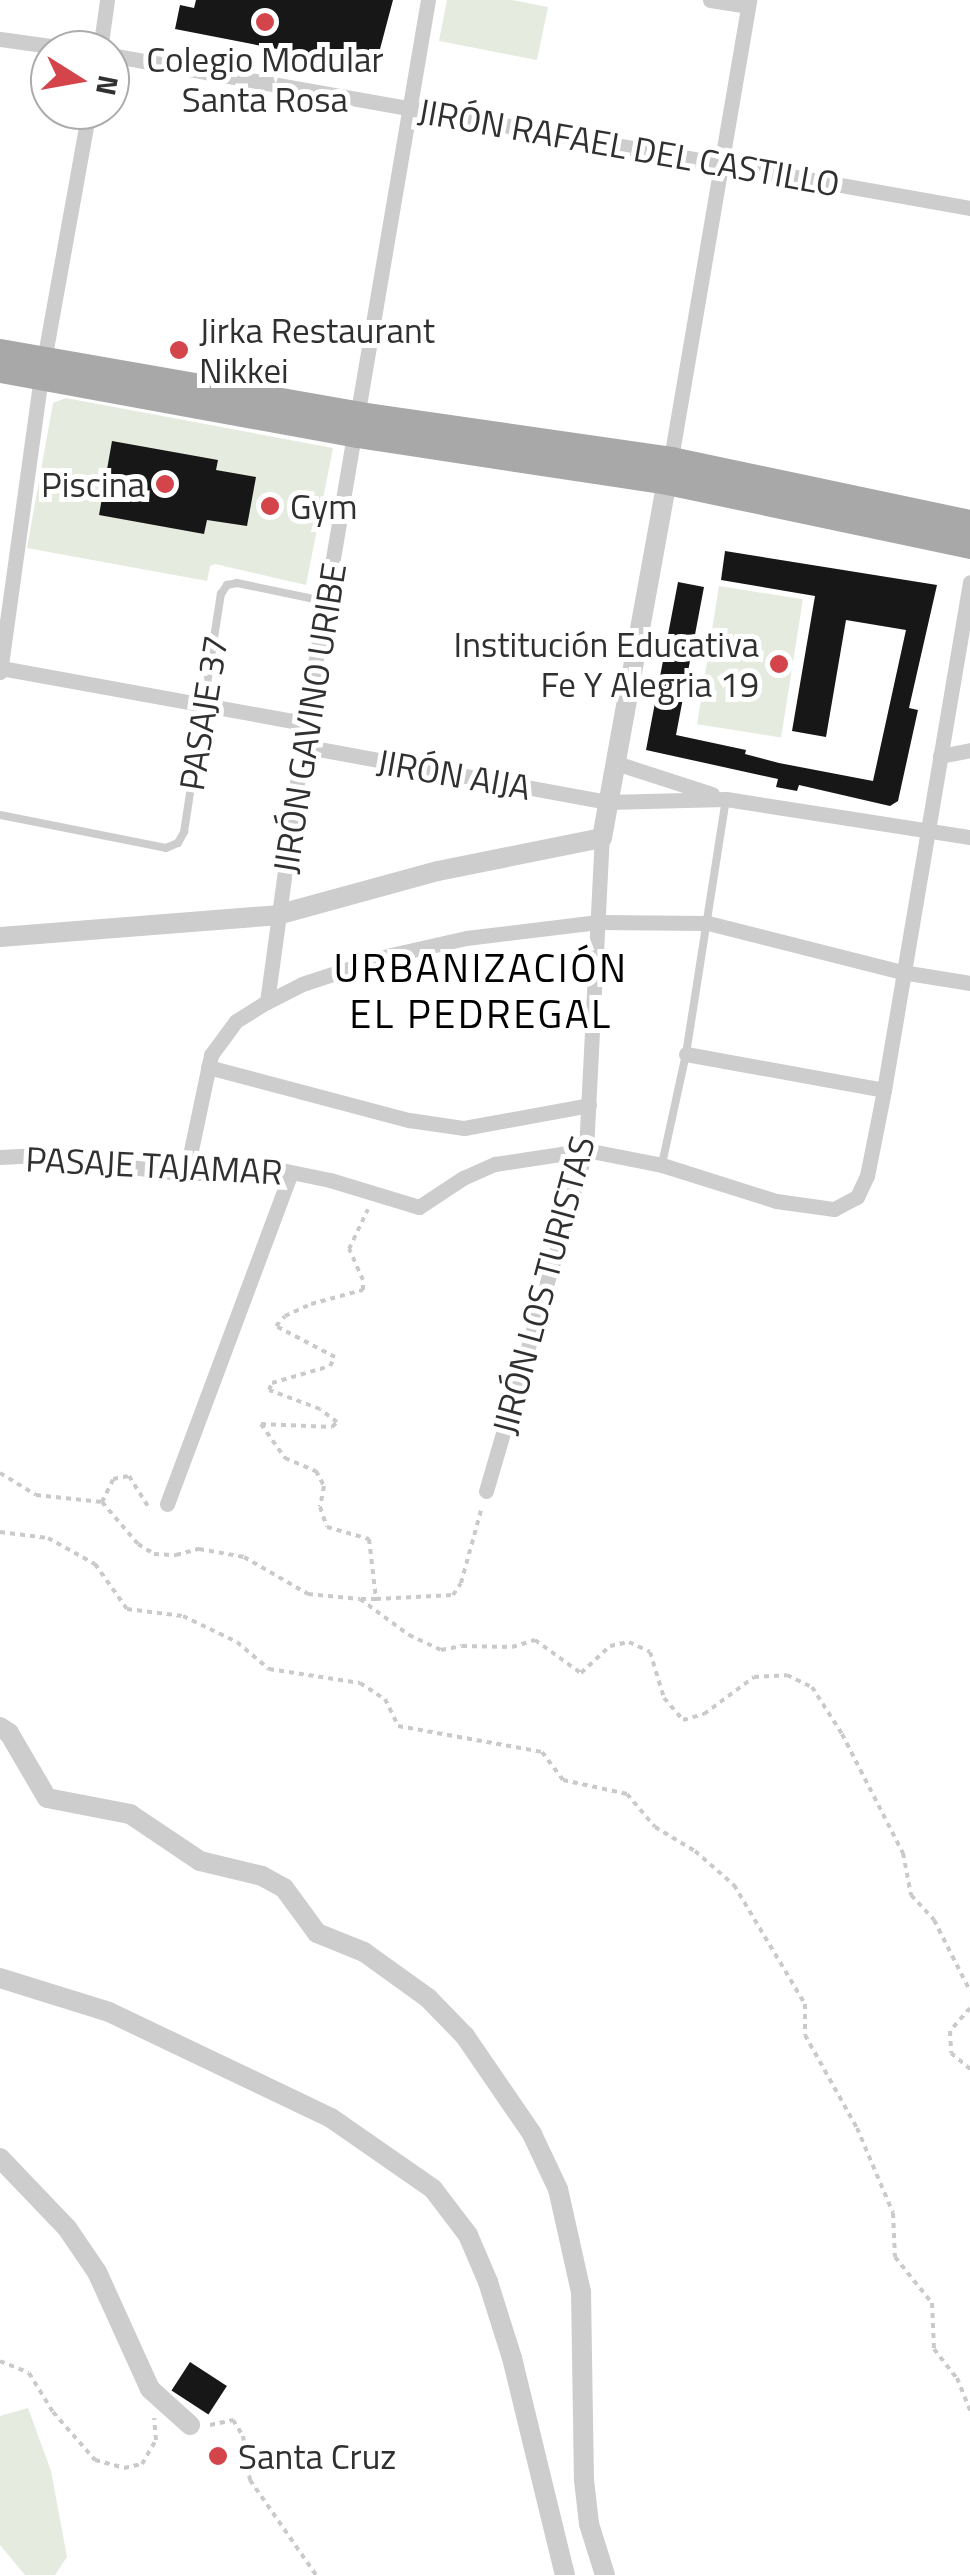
<!DOCTYPE html>
<meta charset="utf-8">
<style>
body{margin:0}
#map{position:relative;width:970px;height:2575px;overflow:hidden;background:#fff;font-family:"Titillium Web",sans-serif}
div>[style]{position:absolute}
[style*='--x']{left:calc(var(--x)*1px);top:calc(var(--y)*1px);width:calc(var(--w)*1px);rotate:calc(var(--a)*1deg)}
.green>*{inset:0;background:#e5ebdf;transform-origin:0 0}
.building>*{inset:0;background:#171717;transform-origin:0 0}
.path>*{height:4px;margin-top:-2px;transform-origin:0;background:repeating-linear-gradient(90deg,#cacaca 0 5px,transparent 0 10px)}
.service>*{height:8px;margin:-4px;padding:0 4px;transform-origin:4px;border-radius:4px;background:#cdcdcd}
.minor>*{height:15px;margin:-7.5px;padding:0 7.5px;transform-origin:7.5px;border-radius:7.5px;background:#cdcdcd}
.tertiary>*{height:20px;margin:-10px;padding:0 10px;transform-origin:10px;border-radius:10px;background:#cdcdcd}
.primary>*{height:25px;margin:-12.5px;padding:0 12.5px;transform-origin:12.5px;border-radius:12.5px;background:#a8a8a8}
.dots>*{width:28px;height:28px;translate:-50% -50%;box-sizing:border-box;border:5px solid #fff;border-radius:50%}
span{translate:-50% -50%;white-space:nowrap;text-align:center;line-height:1.15;-webkit-text-stroke:10px #fff;paint-order:stroke}
.poi-label{font-size:35px;color:#303030}
.left{translate:0 -50%;text-align:left}
.right{translate:-100% -50%;text-align:right}
.street-label{font-size:35px;color:#303030}
.quarter-label{font-size:40px;color:#000;letter-spacing:2.5px}
.north{position:absolute;left:30px;top:30px;width:100px;height:100px;box-sizing:border-box;background:#fff;border:2px solid #acacac;border-radius:50%;rotate:101deg;font-size:28px;font-weight:700;line-height:40px;text-align:center;color:#303030}
.north::after{content:'';display:block;margin:auto;width:35px;height:45px;background:#d4444b;clip-path:polygon(50% 0,100% 100%,50% 72%,0 100%)}
</style>
<div id="map">
<div class="green">
<div style="clip-path:polygon(447px 0,512px 0,548px 7px,537px 60px,439px 41px)"></div>
<div style="clip-path:polygon(66px 398px,333px 448px,306px 585px,215px 564px,210px 566px,207px 581px,27px 548px,53px 403px)"></div>
<div style="left:719px;top:586px;width:85px;height:140px;rotate:9deg"></div>
<div style="clip-path:polygon(28px 2408px,51px 2471px,67px 2557px,55px 2575px,25px 2575px,0 2545px,0 2416px)"></div>
</div>
<div class="building">
<div style="clip-path:polygon(196px 0,393px 0,375px 68px,175px 29px,180px 5px,194px 8px)"></div>
<div style="clip-path:polygon(112px 441px,218px 460px,216px 470px,256px 477px,247px 526px,207px 520px,204px 534px,99px 515px)"></div>
<div style="clip-path:polygon(725px 551px,937px 585px,909px 708px,918px 710px,898px 801px,890px 806px,799px 785px,797px 791px,776px 787px,778px 779px,646px 750px,678px 582px,704px 587px,676px 735px,746px 750px,745px 754px,779px 763px,873px 781px,906px 630px,846px 620px,826px 737px,792px 731px,815px 596px,721px 580px)"></div>
<div style="left:190px;top:2362px;width:44px;height:34px;rotate:33deg"></div>
</div>
<div class="path">
<div style="--x:261;--y:1424;--w:71;--a:2.4"></div>
<div style="--x:332;--y:1427;--w:7;--a:-45"></div>
<div style="--x:337;--y:1422;--w:21;--a:-143"></div>
<div style="--x:320;--y:1409;--w:54;--a:-159.6"></div>
<div style="--x:269;--y:1390;--w:8;--a:-67"></div>
<div style="--x:272;--y:1383;--w:60;--a:-16.3"></div>
<div style="--x:330;--y:1366;--w:10;--a:-61"></div>
<div style="--x:335;--y:1357;--w:67;--a:-152.3"></div>
<div style="--x:276;--y:1326;--w:13;--a:-48"></div>
<div style="--x:285;--y:1316;--w:29;--a:-25"></div>
<div style="--x:311;--y:1304;--w:54;--a:-15.1"></div>
<div style="--x:363;--y:1290;--w:10;--a:-90"></div>
<div style="--x:363;--y:1280;--w:34;--a:-114"></div>
<div style="--x:349;--y:1249;--w:44;--a:-64.6"></div>
<div style="--x:261;--y:1424;--w:42;--a:54.8"></div>
<div style="--x:285;--y:1458;--w:34;--a:23"></div>
<div style="--x:316;--y:1471;--w:17;--a:62"></div>
<div style="--x:324;--y:1486;--w:21;--a:101"></div>
<div style="--x:320;--y:1507;--w:21;--a:71"></div>
<div style="--x:327;--y:1527;--w:44;--a:15.9"></div>
<div style="--x:369;--y:1539;--w:60;--a:83.3"></div>
<div style="--x:376;--y:1599;--w:15;--a:180"></div>
<div style="--x:0;--y:1473;--w:42;--a:31.4"></div>
<div style="--x:36;--y:1495;--w:66;--a:6.1"></div>
<div style="--x:102;--y:1502;--w:55;--a:49.4"></div>
<div style="--x:138;--y:1544;--w:19;--a:32"></div>
<div style="--x:154;--y:1554;--w:22;--a:3"></div>
<div style="--x:176;--y:1555;--w:24;--a:-15"></div>
<div style="--x:199;--y:1549;--w:46;--a:10.1"></div>
<div style="--x:244;--y:1557;--w:74;--a:30"></div>
<div style="--x:308;--y:1594;--w:52;--a:5.5"></div>
<div style="--x:360;--y:1599;--w:61;--a:36.3"></div>
<div style="--x:409;--y:1635;--w:35;--a:25"></div>
<div style="--x:441;--y:1650;--w:21;--a:-11"></div>
<div style="--x:462;--y:1646;--w:50;--a:1.1"></div>
<div style="--x:512;--y:1647;--w:24;--a:-17"></div>
<div style="--x:535;--y:1640;--w:57;--a:35.7"></div>
<div style="--x:581;--y:1673;--w:40;--a:-43"></div>
<div style="--x:610;--y:1646;--w:19;--a:-12"></div>
<div style="--x:629;--y:1642;--w:23;--a:25"></div>
<div style="--x:650;--y:1652;--w:48;--a:73.1"></div>
<div style="--x:664;--y:1698;--w:29;--a:49"></div>
<div style="--x:683;--y:1720;--w:22;--a:-16"></div>
<div style="--x:704;--y:1714;--w:62;--a:-36.5"></div>
<div style="--x:754;--y:1677;--w:33;--a:-3"></div>
<div style="--x:787;--y:1675;--w:28;--a:26"></div>
<div style="--x:812;--y:1687;--w:56;--a:57.4"></div>
<div style="--x:842;--y:1734;--w:134;--a:62.9"></div>
<div style="--x:903;--y:1853;--w:43;--a:79.2"></div>
<div style="--x:911;--y:1895;--w:34;--a:47"></div>
<div style="--x:934;--y:1920;--w:80;--a:63.1"></div>
<div style="--x:102;--y:1502;--w:25;--a:-64"></div>
<div style="--x:113;--y:1479;--w:16;--a:-11"></div>
<div style="--x:129;--y:1476;--w:40;--a:58"></div>
<div style="--x:0;--y:1532;--w:48;--a:7.1"></div>
<div style="--x:48;--y:1538;--w:54;--a:29"></div>
<div style="--x:95;--y:1564;--w:55;--a:54.6"></div>
<div style="--x:127;--y:1609;--w:56;--a:7.1"></div>
<div style="--x:183;--y:1616;--w:60;--a:25.7"></div>
<div style="--x:237;--y:1642;--w:42;--a:40.2"></div>
<div style="--x:269;--y:1669;--w:92;--a:8.7"></div>
<div style="--x:360;--y:1683;--w:30;--a:33"></div>
<div style="--x:385;--y:1699;--w:30;--a:64"></div>
<div style="--x:398;--y:1726;--w:146;--a:10.2"></div>
<div style="--x:542;--y:1752;--w:35;--a:53"></div>
<div style="--x:563;--y:1780;--w:66;--a:12.3"></div>
<div style="--x:627;--y:1794;--w:43;--a:49.7"></div>
<div style="--x:655;--y:1827;--w:47;--a:31"></div>
<div style="--x:695;--y:1851;--w:52;--a:41.1"></div>
<div style="--x:734;--y:1885;--w:139;--a:59.2"></div>
<div style="--x:805;--y:2004;--w:31;--a:90"></div>
<div style="--x:805;--y:2035;--w:107;--a:60.8"></div>
<div style="--x:857;--y:2128;--w:92;--a:67"></div>
<div style="--x:893;--y:2213;--w:44;--a:87.4"></div>
<div style="--x:895;--y:2257;--w:59;--a:51.2"></div>
<div style="--x:932;--y:2303;--w:46;--a:87.5"></div>
<div style="--x:934;--y:2349;--w:37;--a:52"></div>
<div style="--x:957;--y:2378;--w:35;--a:68"></div>
<div style="--x:376;--y:1599;--w:77;--a:-3"></div>
<div style="--x:453;--y:1595;--w:14;--a:-56"></div>
<div style="--x:461;--y:1583;--w:79;--a:-74.6"></div>
<div style="--x:970;--y:2008;--w:30;--a:131"></div>
<div style="--x:950;--y:2031;--w:22;--a:87"></div>
<div style="--x:951;--y:2053;--w:25;--a:40"></div>
<div style="--x:0;--y:2361;--w:31;--a:22"></div>
<div style="--x:29;--y:2373;--w:46;--a:58.4"></div>
<div style="--x:53;--y:2412;--w:64;--a:48.8"></div>
<div style="--x:95;--y:2460;--w:30;--a:15"></div>
<div style="--x:124;--y:2468;--w:18;--a:-13"></div>
<div style="--x:142;--y:2464;--w:28;--a:-60"></div>
<div style="--x:156;--y:2440;--w:22;--a:-95"></div>
<div style="--x:210;--y:2425;--w:24;--a:-12"></div>
<div style="--x:233;--y:2420;--w:19;--a:58"></div>
<div style="--x:243;--y:2436;--w:45;--a:81"></div>
<div style="--x:250;--y:2480;--w:116;--a:55.2"></div>
</div>
<div class="service">
<div style="--x:0;--y:815;--w:169;--a:11.2"></div>
<div style="--x:166;--y:848;--w:13;--a:-23"></div>
<div style="--x:178;--y:843;--w:13;--a:-61"></div>
<div style="--x:184;--y:832;--w:241;--a:-81.2"></div>
<div style="--x:221;--y:594;--w:11;--a:-56"></div>
<div style="--x:227;--y:585;--w:10;--a:-11"></div>
<div style="--x:237;--y:583;--w:89;--a:11.7"></div>
<div style="--x:662;--y:1164;--w:113;--a:-77.7"></div>
<div style="--x:686;--y:1054;--w:258;--a:-81.1"></div>
</div>
<div class="minor">
<div style="--x:710;--y:0;--w:38;--a:9"></div>
<div style="--x:0;--y:39;--w:80;--a:7.9"></div>
<div style="--x:100;--y:50;--w:50;--a:-82"></div>
<div style="--x:110;--y:55;--w:874;--a:10.09"></div>
<div style="--x:670;--y:464;--w:471;--a:-80.3"></div>
<div style="--x:1;--y:668;--w:309;--a:10.3"></div>
<div style="--x:0;--y:672;--w:298;--a:-82.1"></div>
<div style="--x:41;--y:377;--w:271;--a:-79.8"></div>
<div style="--x:302;--y:746;--w:310;--a:10.4"></div>
<div style="--x:607;--y:802;--w:119;--a:-1.4"></div>
<div style="--x:726;--y:799;--w:247;--a:8.9"></div>
<div style="--x:940;--y:756;--w:31;--a:-11"></div>
<div style="--x:616;--y:763;--w:101;--a:17.9"></div>
<div style="--x:267;--y:1002;--w:39;--a:-27"></div>
<div style="--x:302;--y:984;--w:94;--a:-18"></div>
<div style="--x:391;--y:955;--w:77;--a:-12.8"></div>
<div style="--x:466;--y:938;--w:133;--a:-6.9"></div>
<div style="--x:598;--y:922;--w:110;--a:0.5"></div>
<div style="--x:708;--y:923;--w:200;--a:14.2"></div>
<div style="--x:902;--y:972;--w:69;--a:9.2"></div>
<div style="--x:686;--y:1054;--w:201;--a:10.3"></div>
<div style="--x:208;--y:1067;--w:208;--a:14.8"></div>
<div style="--x:409;--y:1120;--w:56;--a:8.3"></div>
<div style="--x:464;--y:1128;--w:127;--a:-10.4"></div>
<div style="--x:0;--y:1157;--w:34;--a:-3"></div>
<div style="--x:34;--y:1155;--w:153;--a:7.1"></div>
<div style="--x:186;--y:1174;--w:81;--a:-4.9"></div>
<div style="--x:267;--y:1167;--w:64;--a:11.7"></div>
<div style="--x:330;--y:1180;--w:93;--a:16.9"></div>
<div style="--x:419;--y:1207;--w:53;--a:-33.4"></div>
<div style="--x:463;--y:1178;--w:35;--a:-24"></div>
<div style="--x:495;--y:1164;--w:92;--a:-8.7"></div>
<div style="--x:586;--y:1150;--w:77;--a:11.2"></div>
<div style="--x:662;--y:1165;--w:120;--a:17.5"></div>
<div style="--x:776;--y:1201;--w:59;--a:7.9"></div>
<div style="--x:834;--y:1209;--w:26;--a:-28"></div>
<div style="--x:857;--y:1197;--w:23;--a:-65"></div>
<div style="--x:867;--y:1176;--w:88;--a:-78.8"></div>
<div style="--x:884;--y:1090;--w:515;--a:-80.39"></div>
<div style="--x:186;--y:1174;--w:122;--a:-78.1"></div>
<div style="--x:211;--y:1055;--w:42;--a:-53.7"></div>
<div style="--x:236;--y:1021;--w:36;--a:-32"></div>
<div style="--x:267;--y:1002;--w:282;--a:-82.2"></div>
<div style="--x:305;--y:723;--w:733;--a:-80.35"></div>
<div style="--x:486;--y:1491;--w:355;--a:-73.7"></div>
<div style="--x:586;--y:1150;--w:312;--a:-87.1"></div>
<div style="--x:167;--y:1504;--w:354;--a:-69.5"></div>
</div>
<div class="tertiary">
<div style="--x:0;--y:937;--w:278;--a:-4.5"></div>
<div style="--x:277;--y:915;--w:167;--a:-15.3"></div>
<div style="--x:438;--y:871;--w:167;--a:-11.4"></div>
<div style="--x:602;--y:838;--w:362;--a:-79.7"></div>
<div style="--x:0;--y:1727;--w:11;--a:34"></div>
<div style="--x:9;--y:1733;--w:75;--a:59.7"></div>
<div style="--x:47;--y:1798;--w:85;--a:10.9"></div>
<div style="--x:130;--y:1814;--w:84;--a:33.9"></div>
<div style="--x:200;--y:1861;--w:64;--a:13.6"></div>
<div style="--x:262;--y:1876;--w:25;--a:29"></div>
<div style="--x:284;--y:1888;--w:56;--a:53.7"></div>
<div style="--x:317;--y:1933;--w:51;--a:22"></div>
<div style="--x:364;--y:1952;--w:79;--a:35.7"></div>
<div style="--x:428;--y:1998;--w:53;--a:45.8"></div>
<div style="--x:465;--y:2036;--w:119;--a:55.6"></div>
<div style="--x:532;--y:2134;--w:61;--a:64.7"></div>
<div style="--x:558;--y:2189;--w:106;--a:77.4"></div>
<div style="--x:581;--y:2292;--w:188;--a:89.1"></div>
<div style="--x:584;--y:2480;--w:44;--a:83.5"></div>
<div style="--x:589;--y:2524;--w:53;--a:72.6"></div>
<div style="--x:0;--y:1978;--w:114;--a:17.3"></div>
<div style="--x:109;--y:2012;--w:246;--a:25.5"></div>
<div style="--x:331;--y:2118;--w:124;--a:34.8"></div>
<div style="--x:433;--y:2189;--w:58;--a:52.7"></div>
<div style="--x:468;--y:2235;--w:51;--a:66.9"></div>
<div style="--x:488;--y:2282;--w:80;--a:72.5"></div>
<div style="--x:512;--y:2358;--w:223;--a:76.3"></div>
<div style="--x:0;--y:2158;--w:97;--a:46.3"></div>
<div style="--x:67;--y:2228;--w:53;--a:55.7"></div>
<div style="--x:97;--y:2272;--w:128;--a:65.6"></div>
<div style="--x:150;--y:2389;--w:54;--a:42"></div>
</div>
<div class="primary">
<div style="--x:0;--y:351;--w:365;--a:9.9"></div>
<div style="--x:360;--y:414;--w:314;--a:8.2"></div>
<div style="--x:671;--y:459;--w:306;--a:11.9"></div>
<div style="--x:0;--y:370;--w:363;--a:10.3"></div>
<div style="--x:357;--y:435;--w:314;--a:8.6"></div>
<div style="--x:667;--y:482;--w:310;--a:11.9"></div>
</div>
<div class="dots">
<div style="left:265px;top:22px;background:#d4444b"></div>
<div style="left:179px;top:350px;background:#d4444b"></div>
<div style="left:165px;top:484px;background:#d4444b"></div>
<div style="left:270px;top:506px;background:#d4444b"></div>
<div style="left:779px;top:664px;background:#d4444b"></div>
<div style="left:218px;top:2456px;background:#d4444b"></div>
</div>
<div class="poi-label">
<span style="left:265px;top:79px">Colegio Modular<br>Santa Rosa</span>
<span class="left" style="left:199px;top:350px">Jirka Restaurant<br>Nikkei</span>
<span class="right" style="left:145px;top:484px">Piscina</span>
<span class="left" style="left:290px;top:506px">Gym</span>
<span class="right" style="left:759px;top:664px">Institución Educativa<br>Fe Y Alegria 19</span>
<span class="left" style="left:238px;top:2456px">Santa Cruz</span>
</div>
<div class="street-label">
<span style="left:629px;top:147px;rotate:10deg">JIRÓN RAFAEL DEL CASTILLO</span>
<span style="left:203px;top:713px;rotate:-81deg">PASAJE 37</span>
<span style="left:309px;top:718px;rotate:-81deg">JIRÓN GAVINO URIBE</span>
<span style="left:454px;top:774px;rotate:10deg">JIRÓN AIJA</span>
<span style="left:154px;top:1165px;rotate:3deg">PASAJE TAJAMAR</span>
<span style="left:543px;top:1285px;rotate:-75deg">JIRÓN LOS TURISTAS</span>
</div>
<div class="quarter-label">
<span style="left:481px;top:991px">URBANIZACIÓN<br>EL PEDREGAL</span>
</div>
<div class="north">N</div>
</div>
